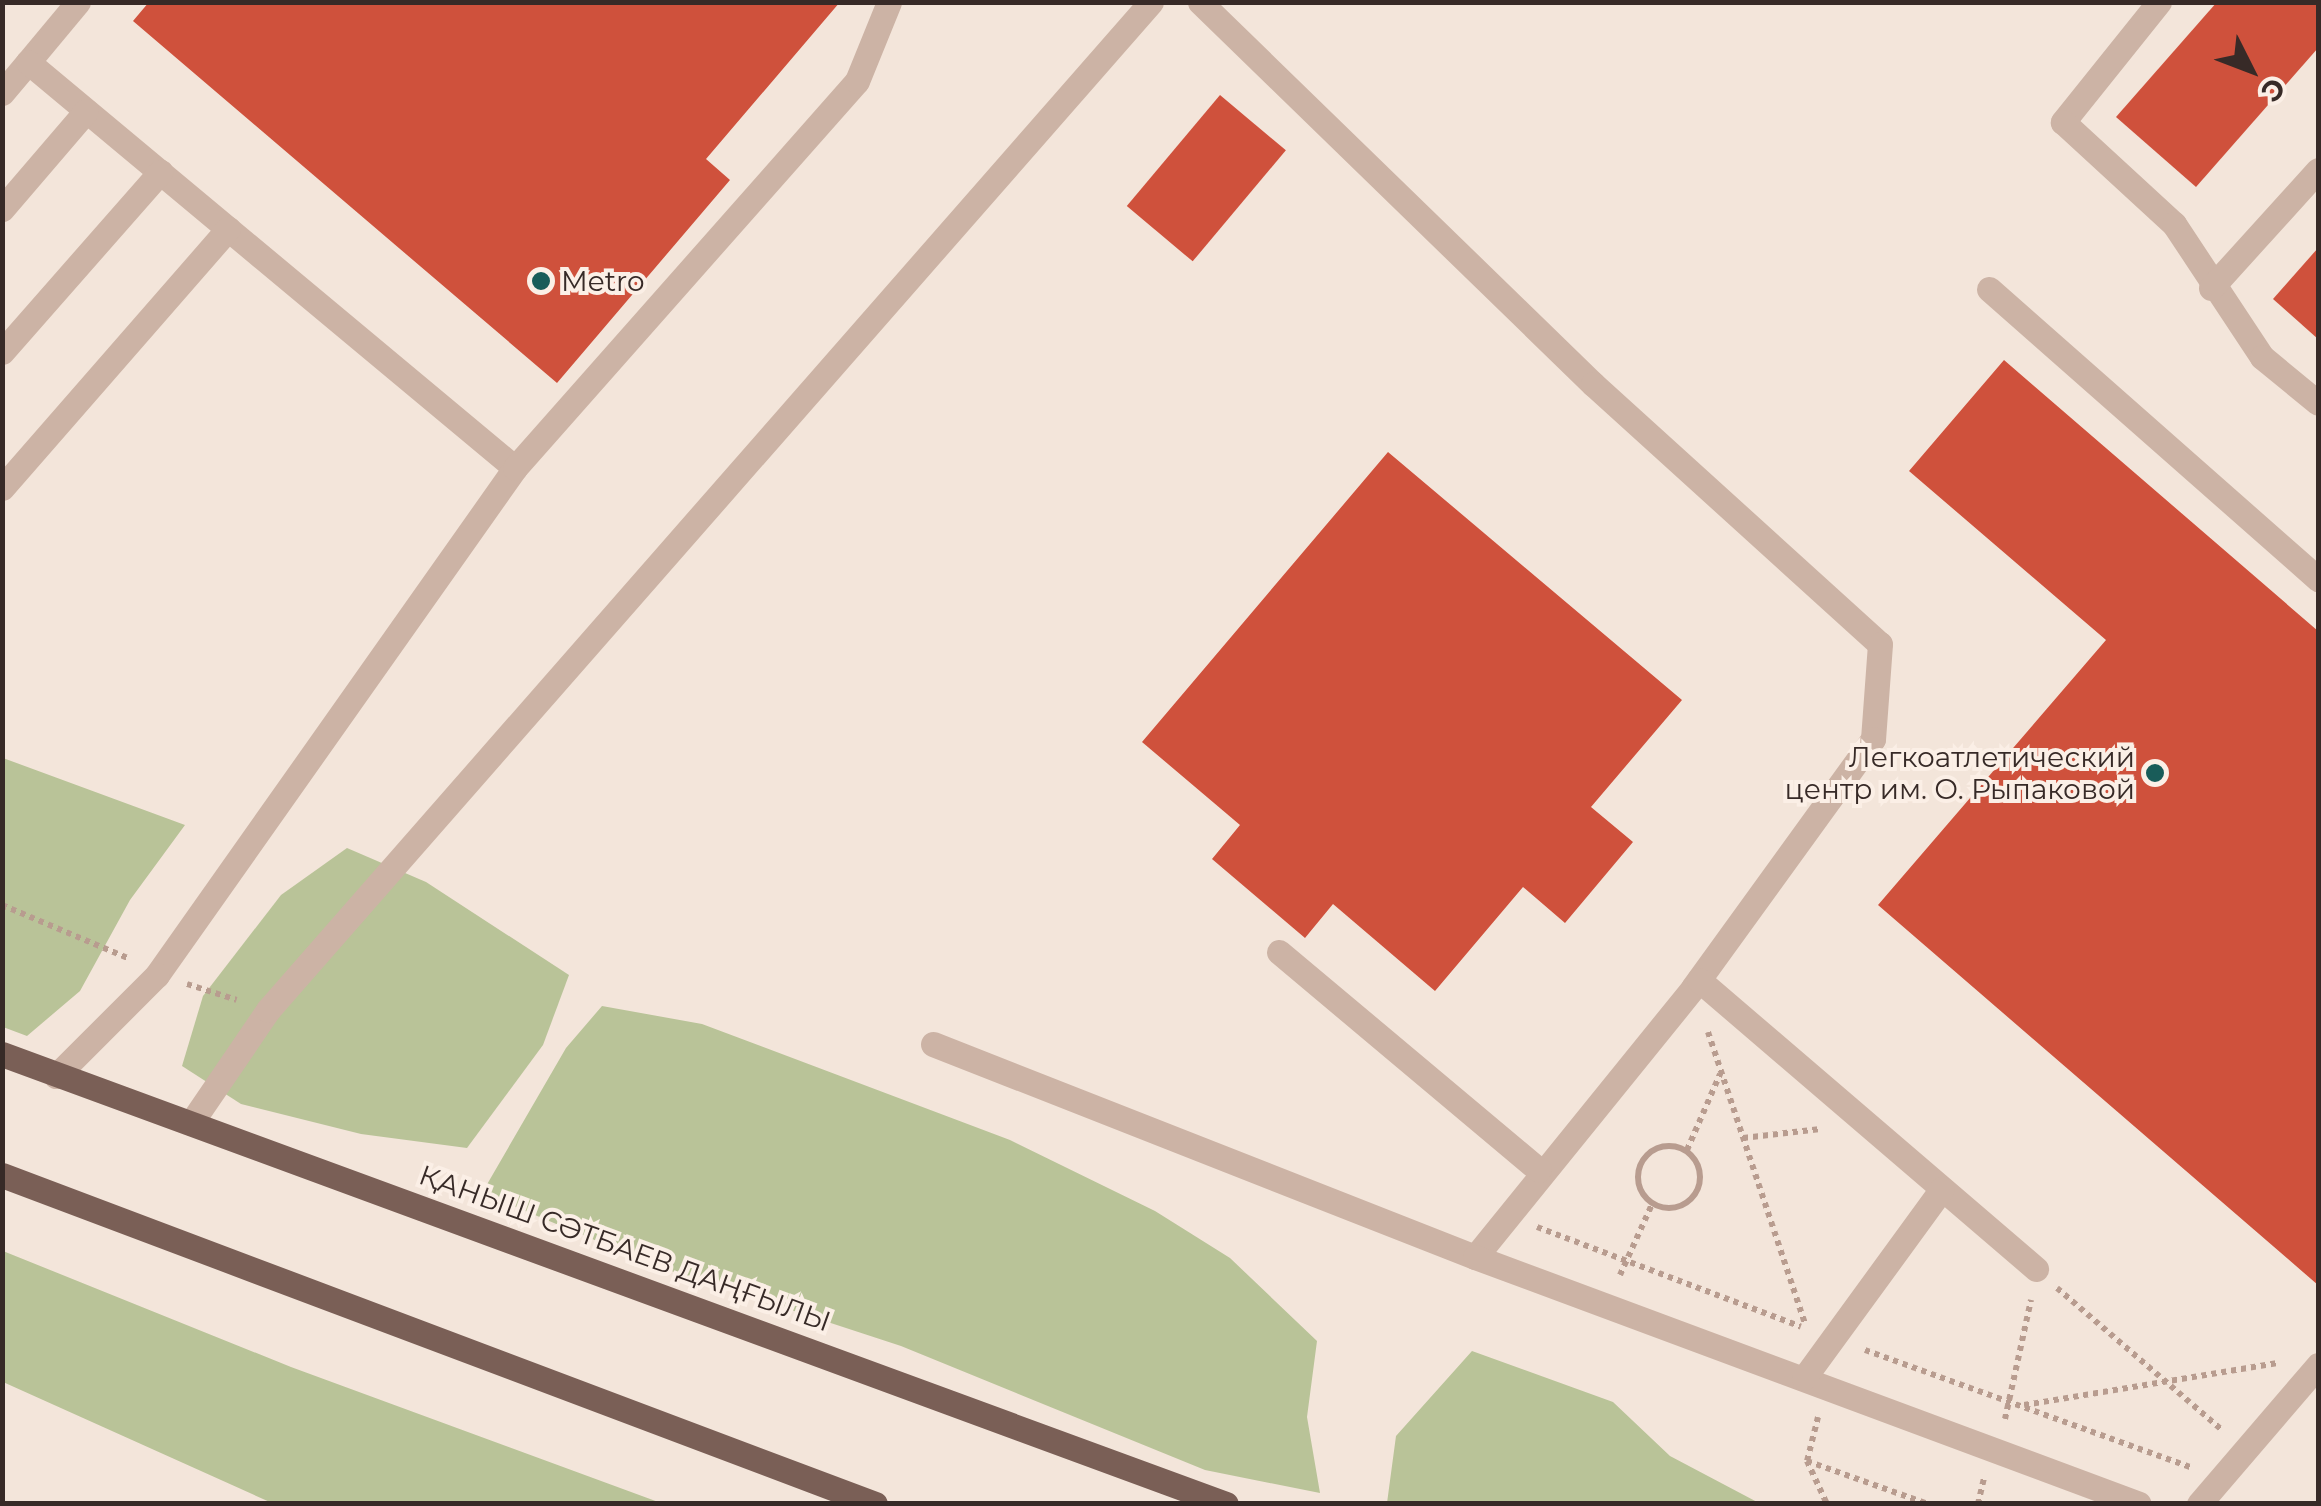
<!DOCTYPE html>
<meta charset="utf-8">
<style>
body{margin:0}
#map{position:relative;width:2321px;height:1506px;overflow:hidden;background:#f3e5da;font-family:Montserrat,sans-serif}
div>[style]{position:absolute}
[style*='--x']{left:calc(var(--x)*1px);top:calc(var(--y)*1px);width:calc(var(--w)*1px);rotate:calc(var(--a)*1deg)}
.green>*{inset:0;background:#b9c398}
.building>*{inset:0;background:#cf513c;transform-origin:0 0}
.path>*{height:6px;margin-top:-3px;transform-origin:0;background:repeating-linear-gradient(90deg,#b89c8f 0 5px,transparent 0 10px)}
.path>.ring{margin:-3px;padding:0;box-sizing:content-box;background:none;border:6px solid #b89c8f;border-radius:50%}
.minor>*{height:25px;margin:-12.5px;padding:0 12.5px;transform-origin:12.5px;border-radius:12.5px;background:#ccb3a5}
.major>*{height:25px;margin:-12.5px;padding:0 12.5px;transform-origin:12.5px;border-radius:12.5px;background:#7a5f56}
.dots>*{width:28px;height:28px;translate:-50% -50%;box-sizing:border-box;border:5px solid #fbefe6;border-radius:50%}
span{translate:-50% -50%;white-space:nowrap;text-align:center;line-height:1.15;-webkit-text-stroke:8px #fbefe6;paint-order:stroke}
.poi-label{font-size:28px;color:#372a27}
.left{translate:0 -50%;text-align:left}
.right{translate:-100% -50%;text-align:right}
.street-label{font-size:28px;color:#372a27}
.frame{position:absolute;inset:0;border:5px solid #372a27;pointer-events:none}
.north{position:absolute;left:2201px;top:20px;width:100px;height:100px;-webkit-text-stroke:8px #fbefe6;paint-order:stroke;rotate:132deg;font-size:28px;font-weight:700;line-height:40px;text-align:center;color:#372a27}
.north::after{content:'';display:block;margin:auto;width:35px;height:45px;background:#372a27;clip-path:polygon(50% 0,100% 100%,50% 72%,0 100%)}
</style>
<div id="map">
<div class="green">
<div style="clip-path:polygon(3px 758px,185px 825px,130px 900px,80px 991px,27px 1036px,3px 1027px)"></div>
<div style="clip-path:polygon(347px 848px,426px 882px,569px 975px,543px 1045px,467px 1148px,361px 1134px,241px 1104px,182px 1066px,203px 996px,281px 895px)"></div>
<div style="clip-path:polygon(602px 1006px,702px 1024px,1010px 1140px,1155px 1211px,1230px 1258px,1317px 1341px,1307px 1417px,1320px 1493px,1205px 1470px,901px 1346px,659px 1267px,482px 1193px,566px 1048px)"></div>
<div style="clip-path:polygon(3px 1251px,291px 1367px,661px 1503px,272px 1503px,3px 1382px)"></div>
<div style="clip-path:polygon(1472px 1351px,1613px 1402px,1670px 1456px,1759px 1503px,1387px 1503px,1396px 1436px)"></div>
</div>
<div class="building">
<div style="clip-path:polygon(149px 2px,840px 2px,706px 159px,730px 180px,557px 383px,133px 21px)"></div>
<div style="clip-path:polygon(2217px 2px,2318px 2px,2318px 48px,2196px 187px,2116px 117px)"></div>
<div style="left:1220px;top:95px;width:86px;height:145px;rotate:40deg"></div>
<div style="clip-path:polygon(2318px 248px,2318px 339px,2273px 299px)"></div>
<div style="clip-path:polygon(2004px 360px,2318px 631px,2318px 1285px,1878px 905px,2106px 640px,1909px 471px)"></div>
<div style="clip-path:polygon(1388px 452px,1682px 700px,1591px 807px,1633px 842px,1565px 923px,1523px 887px,1435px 991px,1333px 904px,1305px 938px,1212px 859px,1240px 825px,1142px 742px)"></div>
</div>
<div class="path">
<div style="--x:2;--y:905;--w:139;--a:22.9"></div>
<div style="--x:187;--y:984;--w:52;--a:17.7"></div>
<div style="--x:1708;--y:1032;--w:308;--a:71.6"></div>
<div style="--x:1743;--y:1138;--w:78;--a:-6.7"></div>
<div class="ring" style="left:1638px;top:1146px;width:56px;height:56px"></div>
<div style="--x:1687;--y:1150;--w:83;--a:-66.5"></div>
<div style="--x:1537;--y:1227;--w:282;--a:20.7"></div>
<div style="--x:1620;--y:1275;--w:78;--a:-65.7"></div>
<div style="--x:2057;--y:1288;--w:218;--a:40.7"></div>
<div style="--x:1865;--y:1350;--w:348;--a:19.8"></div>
<div style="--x:2024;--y:1405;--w:257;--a:-9.4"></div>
<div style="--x:1818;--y:1417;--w:45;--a:104"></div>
<div style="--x:1807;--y:1461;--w:128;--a:19.6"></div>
<div style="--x:2005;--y:1419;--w:122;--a:-77.7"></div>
<div style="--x:1807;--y:1461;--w:47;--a:65.1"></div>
<div style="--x:1978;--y:1504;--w:27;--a:-77"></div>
</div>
<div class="minor">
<div style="--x:1200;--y:2;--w:548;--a:44.19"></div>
<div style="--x:1593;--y:384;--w:387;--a:42.2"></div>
<div style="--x:1880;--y:644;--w:95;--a:94.2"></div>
<div style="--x:1873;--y:739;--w:307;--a:125.9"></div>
<div style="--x:1693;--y:988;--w:346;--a:129"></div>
<div style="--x:2159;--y:2;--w:154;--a:128.7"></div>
<div style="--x:2063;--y:122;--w:151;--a:42.6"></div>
<div style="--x:2174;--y:224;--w:159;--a:56.5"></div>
<div style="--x:2262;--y:357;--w:72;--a:39.4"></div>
<div style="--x:28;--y:62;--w:78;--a:-50.2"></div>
<div style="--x:2;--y:93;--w:40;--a:-50"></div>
<div style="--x:28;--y:62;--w:634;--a:39.82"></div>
<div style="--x:515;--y:468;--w:621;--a:125.23"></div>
<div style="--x:157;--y:975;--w:143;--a:135"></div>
<div style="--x:2;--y:209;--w:129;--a:-49.4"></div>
<div style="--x:2211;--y:288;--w:159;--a:-47.8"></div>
<div style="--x:1989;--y:289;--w:439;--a:41.4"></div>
<div style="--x:2;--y:352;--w:240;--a:-48.7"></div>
<div style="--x:515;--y:468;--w:516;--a:-48.53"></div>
<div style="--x:857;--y:81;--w:85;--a:-67.9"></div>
<div style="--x:2;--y:488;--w:344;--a:-48.9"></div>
<div style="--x:1279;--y:952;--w:339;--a:40"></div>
<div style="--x:1699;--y:980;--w:444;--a:40.6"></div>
<div style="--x:933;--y:1044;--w:582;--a:21.45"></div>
<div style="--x:1475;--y:1257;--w:708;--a:20.4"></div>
<div style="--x:191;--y:1123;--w:137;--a:-55.7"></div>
<div style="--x:268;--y:1010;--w:1340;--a:-48.78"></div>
<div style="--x:1804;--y:1378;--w:234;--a:-53.9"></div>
<div style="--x:2199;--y:1504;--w:183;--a:-49.4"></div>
</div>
<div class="major">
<div style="--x:2;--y:1054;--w:1304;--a:20.19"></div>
<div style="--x:2;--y:1175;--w:933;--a:20.65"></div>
</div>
<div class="dots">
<div style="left:541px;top:281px;background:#195c59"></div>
<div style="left:2155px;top:773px;background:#195c59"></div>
</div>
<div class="poi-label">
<span class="left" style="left:561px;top:281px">Metro</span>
<span class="right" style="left:2135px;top:773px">Легкоатлетический<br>центр им. О. Рыпаковой</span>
</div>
<div class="street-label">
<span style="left:625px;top:1248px;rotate:20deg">ҚАНЫШ СӘТБАЕВ ДАҢҒЫЛЫ</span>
</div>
<div class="frame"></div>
<div class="north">С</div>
</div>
